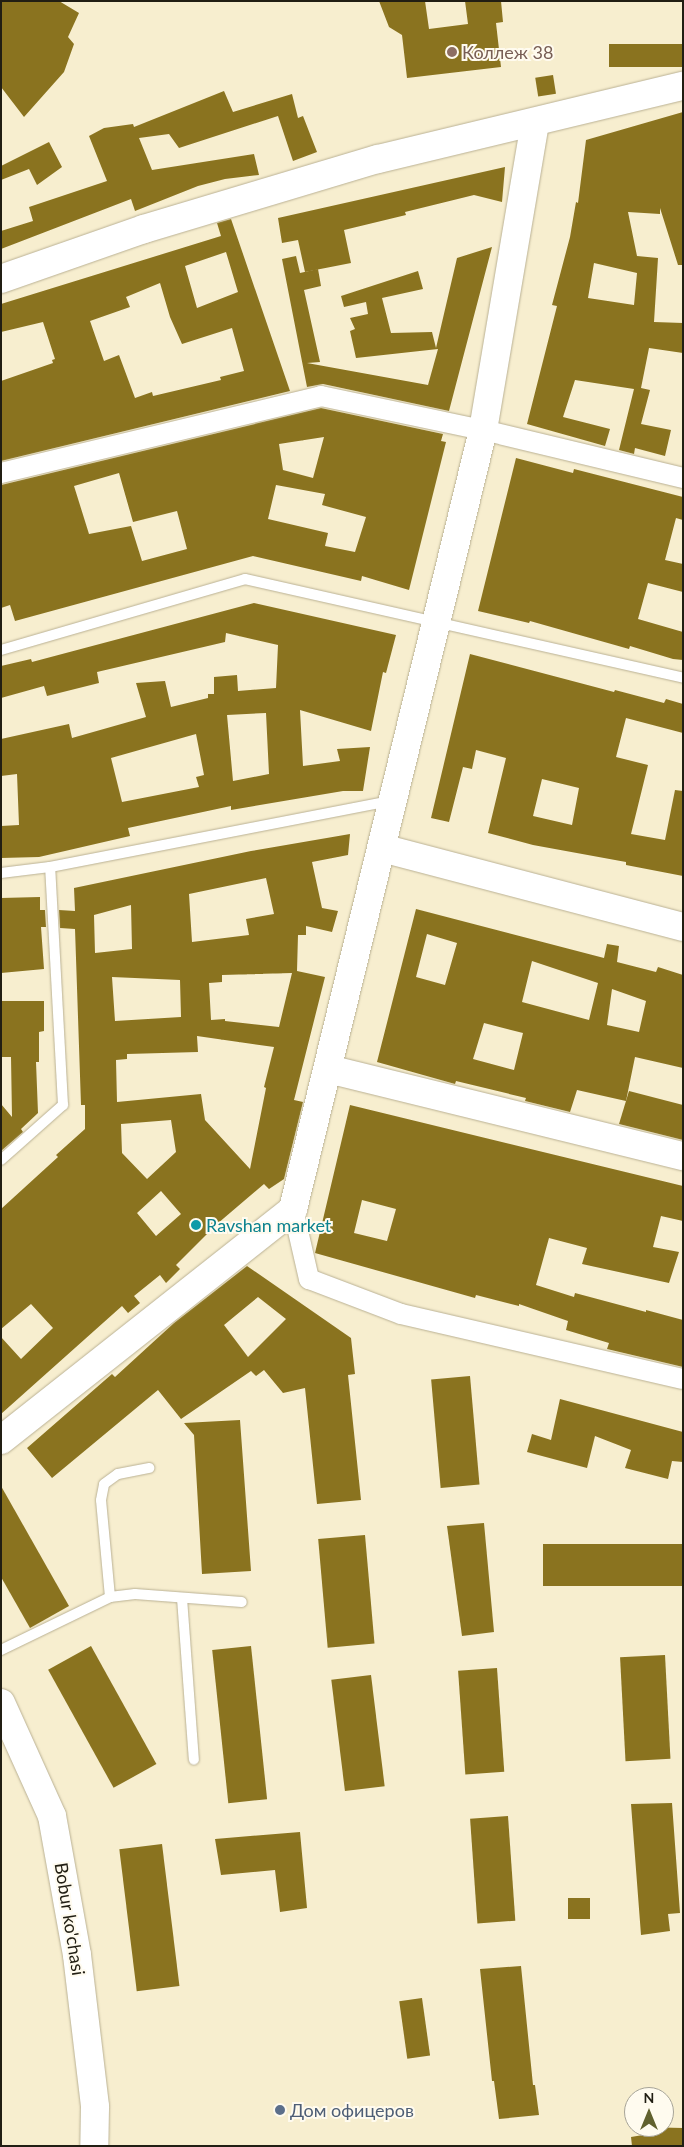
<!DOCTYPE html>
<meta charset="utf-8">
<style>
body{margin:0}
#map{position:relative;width:684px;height:2147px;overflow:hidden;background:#f7eecf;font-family:Lato,sans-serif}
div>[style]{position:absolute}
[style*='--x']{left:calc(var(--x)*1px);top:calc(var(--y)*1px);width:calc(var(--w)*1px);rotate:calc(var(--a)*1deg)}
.building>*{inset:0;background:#8a731f;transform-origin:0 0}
.roads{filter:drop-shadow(0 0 1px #bab194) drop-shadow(0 0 1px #bab194)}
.lane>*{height:10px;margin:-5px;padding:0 5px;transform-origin:5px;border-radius:5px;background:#fff}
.street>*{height:20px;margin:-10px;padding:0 10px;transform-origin:10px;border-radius:10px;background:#fff}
.secondary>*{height:28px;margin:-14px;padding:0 14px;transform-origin:14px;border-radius:14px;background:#fff}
.dots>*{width:14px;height:14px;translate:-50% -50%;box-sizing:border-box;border:2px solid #fffbef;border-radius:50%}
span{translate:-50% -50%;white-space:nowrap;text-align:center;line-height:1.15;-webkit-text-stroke:4px #fffbef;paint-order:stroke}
.education-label{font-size:18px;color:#785e54}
.left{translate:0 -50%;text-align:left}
.culture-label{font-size:18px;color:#0d838f}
.street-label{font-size:18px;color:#211e13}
.service-label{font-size:18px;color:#4e5e75}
.frame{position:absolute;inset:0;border:2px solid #211e13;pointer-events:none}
.north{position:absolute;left:624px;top:2087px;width:50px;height:50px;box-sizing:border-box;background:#fffbef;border:1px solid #a6a397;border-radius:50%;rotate:0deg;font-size:14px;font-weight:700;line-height:20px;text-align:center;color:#211e13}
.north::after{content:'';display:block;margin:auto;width:18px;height:22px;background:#61612e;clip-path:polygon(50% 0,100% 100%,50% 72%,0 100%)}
</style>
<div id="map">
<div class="building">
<div style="clip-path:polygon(1px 1px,59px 1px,79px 13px,68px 37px,74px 44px,64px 72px,24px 117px,1px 87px)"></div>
<div style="clip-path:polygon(379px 1px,425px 1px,429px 29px,468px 24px,465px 1px,501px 1px,503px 22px,496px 23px,501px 67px,407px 78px,402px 35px,389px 27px)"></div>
<div style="left:683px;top:44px;width:23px;height:74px;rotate:90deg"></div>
<div style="left:553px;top:75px;width:19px;height:18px;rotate:81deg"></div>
<div style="clip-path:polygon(224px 91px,233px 112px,292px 94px,298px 118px,303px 116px,317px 152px,293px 161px,278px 116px,179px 148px,169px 134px,139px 138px,152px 170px,254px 154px,259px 175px,225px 179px,198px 186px,135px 211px,131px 199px,1px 249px,1px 231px,33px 221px,29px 207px,107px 181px,89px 136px,104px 128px,133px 124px,134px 127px)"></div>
<div style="clip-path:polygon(evenodd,683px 112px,683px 265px,678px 265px,660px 208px,660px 214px,628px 212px,637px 256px,658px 258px,654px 322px,683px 323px,683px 353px,649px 348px,641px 388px,650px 390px,641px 424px,671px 430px,665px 456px,635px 448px,634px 454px,619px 450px,634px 389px,575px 380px,563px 417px,610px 429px,605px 446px,527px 424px,557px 306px,552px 305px,570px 237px,576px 202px,578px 203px,586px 140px,683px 112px,594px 263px,637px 273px,634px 305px,588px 298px,594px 263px)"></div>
<div style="clip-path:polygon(49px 142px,62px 167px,37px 185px,29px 169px,1px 180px,1px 166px)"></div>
<div style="clip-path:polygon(505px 167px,502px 202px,474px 195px,405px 212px,406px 215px,344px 230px,351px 263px,305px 272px,298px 240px,282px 243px,278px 218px)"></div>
<div style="clip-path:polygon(evenodd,231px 219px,290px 391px,1px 461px,1px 381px,53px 363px,52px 360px,55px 359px,43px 322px,1px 332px,1px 304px,221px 236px,217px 223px,231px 219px,226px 252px,238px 292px,197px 308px,185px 266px,226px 252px,231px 219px,160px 283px,170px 317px,182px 344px,232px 328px,244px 371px,220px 377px,221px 380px,153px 396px,152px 392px,135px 398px,119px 355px,104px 361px,90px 321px,130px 307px,126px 297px,160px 283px)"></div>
<div style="clip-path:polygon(492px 247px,449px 411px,323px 384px,307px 387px,282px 259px,296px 256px,300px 273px,318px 269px,321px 286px,304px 290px,320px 362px,307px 363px,428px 385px,438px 349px,356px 358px,350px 331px,355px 329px,350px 318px,368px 314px,366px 302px,344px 307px,341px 296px,418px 271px,423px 289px,382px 298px,391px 333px,432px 332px,436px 348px,457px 258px)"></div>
<div style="clip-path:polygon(evenodd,321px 408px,443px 434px,441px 441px,446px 442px,409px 590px,362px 576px,361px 581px,253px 556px,15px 621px,10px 605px,1px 608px,1px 485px,321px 408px,324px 437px,313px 478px,283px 470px,279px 444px,324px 437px,321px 408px,119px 473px,133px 522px,177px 511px,187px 549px,142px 561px,131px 526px,89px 534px,74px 486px,119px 473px,321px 408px,276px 485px,325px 494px,322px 505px,366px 517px,355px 552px,325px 546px,328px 533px,268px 519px,276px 485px)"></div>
<div style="clip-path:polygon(516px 458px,573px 473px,574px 469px,683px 497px,683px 520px,676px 518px,665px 560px,683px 564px,683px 592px,648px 583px,638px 619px,683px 632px,683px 660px,673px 659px,630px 646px,629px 649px,530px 621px,529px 623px,478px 611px)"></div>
<div style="clip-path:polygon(evenodd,254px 603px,396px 635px,386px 673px,383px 672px,371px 731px,300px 710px,303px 766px,340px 761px,337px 749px,370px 747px,363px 791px,343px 791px,231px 810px,231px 806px,128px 828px,130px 836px,39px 857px,1px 858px,1px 826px,19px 825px,17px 774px,1px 776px,1px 739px,69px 724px,72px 738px,146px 717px,136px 683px,165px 681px,171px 707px,208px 698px,208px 694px,214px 694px,214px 677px,237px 675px,238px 691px,276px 688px,278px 645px,226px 633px,225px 642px,97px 672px,99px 683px,47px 696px,44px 686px,1px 698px,1px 666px,31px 659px,32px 662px,254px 603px,266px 713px,269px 774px,233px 781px,227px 715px,266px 713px,254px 603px,196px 734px,204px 775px,196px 777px,199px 787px,122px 802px,111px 758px,196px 734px)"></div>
<div style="clip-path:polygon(evenodd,470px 654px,614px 692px,615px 690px,664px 703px,666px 699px,683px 704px,683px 733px,626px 718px,616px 757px,648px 765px,631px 834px,665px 840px,675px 790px,683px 791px,683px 876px,626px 865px,626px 862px,533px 845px,488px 833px,506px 758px,476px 750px,472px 769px,463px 767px,449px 822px,431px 818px,470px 654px,542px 779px,579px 788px,572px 825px,533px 816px,542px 779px)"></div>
<div style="clip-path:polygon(evenodd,350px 834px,348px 855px,312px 862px,322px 908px,338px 911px,332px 932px,306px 926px,306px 935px,298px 935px,297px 971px,325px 977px,294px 1100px,303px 1102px,284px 1179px,269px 1189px,264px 1184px,217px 1224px,176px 1265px,180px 1269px,166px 1283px,160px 1275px,134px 1296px,140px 1303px,128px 1313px,122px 1306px,1px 1414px,1px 1337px,21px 1359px,53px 1328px,31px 1304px,1px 1329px,1px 1209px,58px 1157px,56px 1155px,85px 1129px,85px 1105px,81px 1105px,75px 929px,60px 928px,59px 910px,75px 911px,74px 888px,251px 851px,350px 834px,266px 878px,274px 914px,246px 919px,249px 935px,192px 942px,189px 894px,266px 878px,350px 834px,131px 905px,132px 949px,95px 953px,94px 915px,131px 905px,350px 834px,292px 973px,279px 1027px,225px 1021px,225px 1019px,211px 1020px,209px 983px,222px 982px,222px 975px,292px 973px,350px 834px,112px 977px,180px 980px,181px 1017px,115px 1021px,112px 977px,350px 834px,197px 1036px,274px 1047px,264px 1087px,266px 1088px,250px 1169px,205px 1120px,201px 1094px,117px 1102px,116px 1060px,127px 1059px,127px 1054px,198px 1052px,197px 1036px,350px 834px,171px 1120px,176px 1152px,147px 1179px,122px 1153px,121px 1124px,171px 1120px,350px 834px,161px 1191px,181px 1214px,156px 1236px,137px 1213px,161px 1191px)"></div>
<div style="clip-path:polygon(40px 897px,40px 910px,45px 910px,46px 927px,41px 927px,44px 969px,1px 973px,1px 898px)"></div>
<div style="clip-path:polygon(evenodd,416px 909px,604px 958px,607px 944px,619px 946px,617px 962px,656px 972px,658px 967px,683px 975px,683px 1068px,635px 1057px,626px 1101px,577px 1090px,570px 1112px,525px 1101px,526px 1098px,456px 1081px,455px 1084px,377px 1062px,416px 909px,427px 934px,457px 943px,445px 985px,416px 977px,427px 934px,416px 909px,532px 961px,598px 983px,589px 1020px,522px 1002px,532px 961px,416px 909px,612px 989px,646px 1001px,639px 1032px,607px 1025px,612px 989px,416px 909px,484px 1023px,523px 1033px,514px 1070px,473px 1059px,484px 1023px)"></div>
<div style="clip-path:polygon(1px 1001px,44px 1001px,44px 1031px,39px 1032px,39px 1062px,36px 1062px,38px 1113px,21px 1129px,23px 1132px,1px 1151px,1px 1104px,12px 1117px,11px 1057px,1px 1057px)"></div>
<div style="clip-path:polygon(629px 1091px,683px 1105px,683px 1140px,619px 1124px)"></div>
<div style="clip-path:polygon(evenodd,350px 1105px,683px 1186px,683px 1221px,661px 1216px,653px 1247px,679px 1252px,669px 1283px,582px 1264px,587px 1248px,549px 1238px,536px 1285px,574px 1297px,575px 1293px,646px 1312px,646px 1310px,683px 1320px,683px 1367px,607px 1349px,609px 1343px,566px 1330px,568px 1321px,519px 1304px,519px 1306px,476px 1295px,475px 1298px,315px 1253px,350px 1105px,362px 1200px,396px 1209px,387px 1241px,354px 1233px,362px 1200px)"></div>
<div style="clip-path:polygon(evenodd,247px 1266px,351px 1338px,355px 1374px,348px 1375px,361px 1500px,317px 1504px,305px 1388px,283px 1393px,264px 1370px,256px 1376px,251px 1371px,181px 1419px,158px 1390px,52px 1478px,27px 1448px,112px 1374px,115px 1377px,174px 1323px,247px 1266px,258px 1297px,286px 1319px,248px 1357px,224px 1325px,258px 1297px)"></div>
<div style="left:470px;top:1376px;width:109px;height:39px;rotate:85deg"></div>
<div style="clip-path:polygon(560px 1399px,683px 1432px,683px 1462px,672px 1461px,668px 1479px,625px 1468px,631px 1450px,595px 1436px,587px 1468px,527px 1452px,532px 1434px,551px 1440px)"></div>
<div style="clip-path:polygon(240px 1420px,251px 1571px,202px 1574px,194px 1435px,184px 1423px)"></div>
<div style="clip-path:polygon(1px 1486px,69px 1606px,30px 1628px,1px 1577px)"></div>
<div style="clip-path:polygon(484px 1523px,494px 1632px,462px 1636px,447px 1526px)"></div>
<div style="left:365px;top:1535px;width:109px;height:47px;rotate:85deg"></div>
<div style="left:683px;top:1544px;width:42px;height:140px;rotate:90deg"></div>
<div style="left:91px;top:1646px;width:135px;height:49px;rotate:61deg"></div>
<div style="left:251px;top:1646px;width:154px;height:39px;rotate:84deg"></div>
<div style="left:665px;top:1655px;width:104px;height:45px;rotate:87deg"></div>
<div style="left:497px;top:1668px;width:104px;height:39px;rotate:86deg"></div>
<div style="left:371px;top:1675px;width:112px;height:40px;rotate:83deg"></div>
<div style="clip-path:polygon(672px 1803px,680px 1913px,668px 1914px,670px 1931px,641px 1935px,631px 1804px)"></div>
<div style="left:508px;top:1816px;width:105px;height:38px;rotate:86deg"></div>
<div style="clip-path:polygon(300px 1832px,307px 1908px,280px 1912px,275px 1870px,221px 1875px,215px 1839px)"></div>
<div style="left:162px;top:1844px;width:143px;height:43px;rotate:83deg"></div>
<div style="left:568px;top:1898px;width:22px;height:21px"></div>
<div style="clip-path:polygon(521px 1966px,533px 2085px,535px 2085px,539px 2115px,499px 2119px,494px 2081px,492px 2081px,480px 1969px)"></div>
<div style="left:422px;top:1998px;width:58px;height:23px;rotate:82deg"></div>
<div style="clip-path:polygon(641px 2127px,683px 2128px,683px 2146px,632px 2146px,631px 2137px,643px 2135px)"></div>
</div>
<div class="roads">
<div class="lane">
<div style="--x:1;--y:650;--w:254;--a:-16.2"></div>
<div style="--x:245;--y:579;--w:449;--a:12.7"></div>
<div style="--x:1;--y:873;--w:49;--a:-7"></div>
<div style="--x:50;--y:867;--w:347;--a:-11"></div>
<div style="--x:1;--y:1160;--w:83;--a:-41.6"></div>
<div style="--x:63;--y:1105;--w:238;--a:-93.1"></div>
<div style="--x:110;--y:1597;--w:97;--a:-95.3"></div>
<div style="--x:101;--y:1500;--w:16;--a:-79"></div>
<div style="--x:104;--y:1484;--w:17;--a:-36"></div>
<div style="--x:118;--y:1474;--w:32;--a:-11"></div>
<div style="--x:182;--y:1598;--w:162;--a:85.8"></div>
<div style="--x:1;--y:1650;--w:121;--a:-25.9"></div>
<div style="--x:110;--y:1597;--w:25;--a:-7"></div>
<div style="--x:135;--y:1594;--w:107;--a:4.3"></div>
</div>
<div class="street">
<div style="--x:1;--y:473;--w:329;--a:-13.5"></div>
<div style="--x:321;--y:396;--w:166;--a:11.9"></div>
<div style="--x:483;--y:430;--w:206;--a:13.5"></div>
<div style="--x:293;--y:1209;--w:72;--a:77.1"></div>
<div style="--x:309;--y:1279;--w:98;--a:20.8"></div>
<div style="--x:401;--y:1314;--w:289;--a:13"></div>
</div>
<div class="secondary">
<div style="--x:1;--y:279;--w:151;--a:-19.3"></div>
<div style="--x:144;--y:229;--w:244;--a:-16.7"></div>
<div style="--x:378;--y:159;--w:314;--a:-13.5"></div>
<div style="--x:382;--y:848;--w:311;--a:14.7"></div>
<div style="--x:328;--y:1069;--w:366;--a:13.8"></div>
<div style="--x:1;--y:1440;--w:372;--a:-38.3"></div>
<div style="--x:293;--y:1209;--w:802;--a:-76.29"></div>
<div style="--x:483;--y:430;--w:312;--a:-80.4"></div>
<div style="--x:1;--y:1703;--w:124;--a:65.7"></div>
<div style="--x:52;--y:1816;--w:141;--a:79.8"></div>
<div style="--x:77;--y:1955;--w:153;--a:83.2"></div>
<div style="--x:95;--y:2107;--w:39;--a:91"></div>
</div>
</div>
<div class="dots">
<div style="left:452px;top:52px;background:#8d6e63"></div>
<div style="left:196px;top:1225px;background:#0f9aa8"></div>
<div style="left:280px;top:2110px;background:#5c6f8a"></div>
</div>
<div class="education-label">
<span class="left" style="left:462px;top:52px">Коллеж 38</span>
</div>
<div class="culture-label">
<span class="left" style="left:206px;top:1225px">Ravshan market</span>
</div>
<div class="street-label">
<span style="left:70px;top:1919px;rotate:81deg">Bobur ko'chasi</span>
</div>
<div class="service-label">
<span class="left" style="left:290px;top:2110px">Дом офицеров</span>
</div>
<div class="frame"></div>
<div class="north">N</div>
</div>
